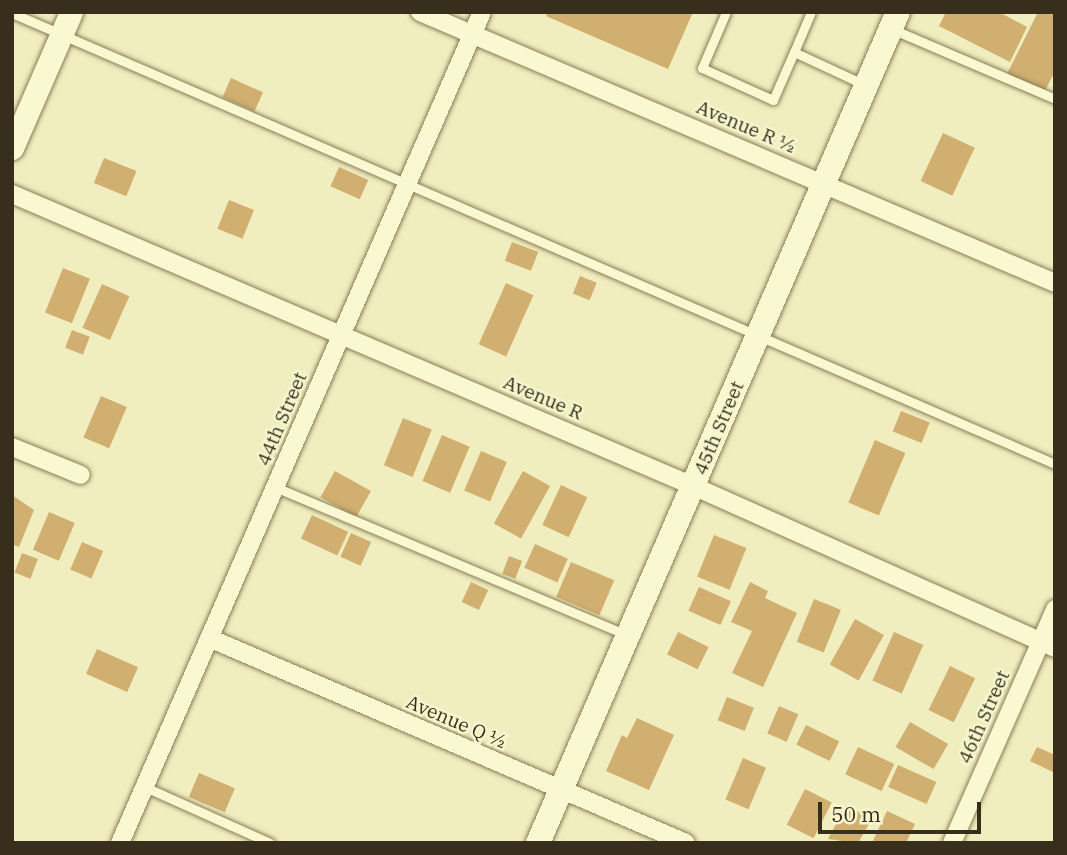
<!DOCTYPE html>
<meta charset="utf-8">
<style>
body{margin:0}
#map{position:relative;width:1067px;height:855px;overflow:hidden;background:#f0edbe;font-family:"IBM Plex Serif",serif}
div>[style]{position:absolute}
[style*='--x']{left:calc(var(--x)*1px);top:calc(var(--y)*1px);width:calc(var(--w)*1px);rotate:calc(var(--a)*1deg)}
.building>*{inset:0;background:#d0af71;transform-origin:0 0}
.roads{filter:drop-shadow(0 0 2px #897d56) drop-shadow(0 0 2px #897d56)}
.service>*{height:9px;margin:-4.5px;padding:0 4.5px;transform-origin:4.5px;border-radius:4.5px;background:#faf8d1}
.minor>*{height:18px;margin:-9px;padding:0 9px;transform-origin:9px;border-radius:9px;background:#faf8d1}
.tertiary>*{height:23px;margin:-11.5px;padding:0 11.5px;transform-origin:11.5px;border-radius:11.5px;background:#faf8d1}
.secondary>*{height:24px;margin:-12px;padding:0 12px;transform-origin:12px;border-radius:12px;background:#faf8d1}
span{translate:-50% -50%;white-space:nowrap;text-align:center;line-height:1.15;-webkit-text-stroke:5px #f7f5ce;paint-order:stroke}
.street-label{font-size:19px;color:#372f1b}
.frame{position:absolute;inset:0;border:14px solid #372f1b;pointer-events:none}
.scale{position:absolute;left:818px;top:802px;width:163px;height:32px;box-sizing:border-box;border:4px solid #372f1b;border-top:0;padding-left:9px;font-size:21px;line-height:24px;white-space:nowrap;color:#372f1b;-webkit-text-stroke:5px #f7f5ce;paint-order:stroke}
</style>
<div id="map">
<div class="building">
<div style="clip-path:polygon(548px 12px,693px 12px,668px 69px,546px 16px)"></div>
<div style="clip-path:polygon(946px 12px,999px 12px,1027px 27px,1010px 62px,939px 26px)"></div>
<div style="clip-path:polygon(1038px 12px,1055px 12px,1055px 71px,1044px 93px,1007px 74px)"></div>
<div style="left:231px;top:78px;width:35px;height:21px;rotate:24deg"></div>
<div style="left:943px;top:133px;width:35px;height:53px;rotate:25deg"></div>
<div style="left:104px;top:158px;width:35px;height:27px;rotate:22deg"></div>
<div style="left:339px;top:167px;width:32px;height:21px;rotate:24deg"></div>
<div style="left:229px;top:200px;width:27px;height:31px;rotate:22deg"></div>
<div style="left:512px;top:242px;width:28px;height:20px;rotate:21deg"></div>
<div style="left:63px;top:268px;width:29px;height:48px;rotate:22deg"></div>
<div style="left:580px;top:276px;width:18px;height:19px;rotate:22deg"></div>
<div style="left:506px;top:283px;width:30px;height:67px;rotate:24deg"></div>
<div style="left:102px;top:284px;width:30px;height:48px;rotate:24deg"></div>
<div style="left:72px;top:330px;width:19px;height:19px;rotate:21deg"></div>
<div style="left:101px;top:396px;width:28px;height:45px;rotate:23deg"></div>
<div style="left:901px;top:411px;width:31px;height:22px;rotate:22deg"></div>
<div style="left:403px;top:418px;width:31px;height:51px;rotate:22deg"></div>
<div style="left:442px;top:435px;width:30px;height:50px;rotate:23deg"></div>
<div style="left:875px;top:440px;width:33px;height:68px;rotate:23deg"></div>
<div style="left:481px;top:451px;width:28px;height:43px;rotate:23deg"></div>
<div style="left:335px;top:471px;width:41px;height:30px;rotate:29deg"></div>
<div style="left:523px;top:471px;width:31px;height:60px;rotate:29deg"></div>
<div style="left:561px;top:485px;width:29px;height:44px;rotate:25deg"></div>
<div style="clip-path:polygon(12px 495px,34px 510px,19px 547px,12px 544px)"></div>
<div style="left:49px;top:512px;width:28px;height:41px;rotate:23deg"></div>
<div style="left:312px;top:515px;width:40px;height:26px;rotate:25deg"></div>
<div style="left:351px;top:533px;width:22px;height:26px;rotate:24deg"></div>
<div style="left:714px;top:535px;width:35px;height:45px;rotate:22deg"></div>
<div style="left:82px;top:542px;width:23px;height:30px;rotate:23deg"></div>
<div style="left:535px;top:544px;width:36px;height:26px;rotate:24deg"></div>
<div style="left:22px;top:553px;width:17px;height:21px;rotate:21deg"></div>
<div style="left:509px;top:556px;width:14px;height:19px;rotate:21deg"></div>
<div style="left:571px;top:562px;width:47px;height:38px;rotate:23deg"></div>
<div style="left:471px;top:582px;width:19px;height:22px;rotate:25deg"></div>
<div style="clip-path:polygon(750px 582px,768px 591px,765px 598px,797px 613px,763px 687px,732px 673px,752px 631px,731px 622px)"></div>
<div style="left:699px;top:587px;width:35px;height:26px;rotate:24deg"></div>
<div style="left:814px;top:599px;width:29px;height:46px;rotate:22deg"></div>
<div style="left:855px;top:619px;width:33px;height:52px;rotate:29deg"></div>
<div style="left:678px;top:632px;width:34px;height:25px;rotate:26deg"></div>
<div style="left:894px;top:632px;width:32px;height:53px;rotate:24deg"></div>
<div style="left:97px;top:649px;width:45px;height:27px;rotate:24deg"></div>
<div style="left:950px;top:666px;width:28px;height:49px;rotate:26deg"></div>
<div style="left:727px;top:697px;width:29px;height:25px;rotate:22deg"></div>
<div style="left:779px;top:706px;width:21px;height:30px;rotate:23deg"></div>
<div style="clip-path:polygon(637px 718px,674px 735px,649px 790px,606px 771px,622px 735px,627px 738px)"></div>
<div style="left:910px;top:722px;width:44px;height:29px;rotate:30deg"></div>
<div style="left:806px;top:725px;width:37px;height:22px;rotate:26deg"></div>
<div style="left:858px;top:747px;width:40px;height:30px;rotate:25deg"></div>
<div style="clip-path:polygon(1037px 747px,1055px 755px,1053px 772px,1030px 761px)"></div>
<div style="left:743px;top:758px;width:25px;height:45px;rotate:23deg"></div>
<div style="left:898px;top:765px;width:42px;height:24px;rotate:24deg"></div>
<div style="left:199px;top:773px;width:39px;height:26px;rotate:23deg"></div>
<div style="left:805px;top:789px;width:30px;height:40px;rotate:27deg"></div>
<div style="clip-path:polygon(846px 805px,872px 819px,858px 843px,828px 839px)"></div>
<div style="clip-path:polygon(887px 811px,915px 824px,906px 843px,872px 843px)"></div>
</div>
<div class="roads">
<div class="service">
<div style="--x:726;--y:12;--w:61;--a:113.2"></div>
<div style="--x:702;--y:68;--w:78;--a:24.3"></div>
<div style="--x:773;--y:100;--w:52;--a:-66.4"></div>
<div style="--x:794;--y:52;--w:78;--a:24.9"></div>
<div style="--x:12;--y:13;--w:1136;--a:23.38"></div>
<div style="--x:892;--y:29;--w:177;--a:23.2"></div>
<div style="--x:794;--y:52;--w:43;--a:-67"></div>
<div style="--x:275;--y:487;--w:382;--a:22.8"></div>
<div style="--x:145;--y:787;--w:137;--a:24.1"></div>
</div>
<div class="minor">
<div style="--x:420;--y:12;--w:690;--a:23.11"></div>
<div style="--x:12;--y:194;--w:741;--a:23.21"></div>
<div style="--x:693;--y:486;--w:397;--a:24.1"></div>
<div style="--x:12;--y:447;--w:74;--a:22.1"></div>
<div style="--x:209;--y:638;--w:519;--a:23.26"></div>
<div style="--x:120;--y:843;--w:906;--a:-66.46"></div>
<div style="--x:952;--y:843;--w:256;--a:-66.2"></div>
</div>
<div class="tertiary">
<div style="--x:12;--y:148;--w:148;--a:-66.5"></div>
</div>
<div class="secondary">
<div style="--x:538;--y:843;--w:906;--a:-66.58"></div>
</div>
</div>
<div class="street-label">
<span style="left:746px;top:127px;rotate:23deg">Avenue R ½</span>
<span style="left:543px;top:398px;rotate:23deg">Avenue R</span>
<span style="left:282px;top:419px;rotate:-67deg">44th Street</span>
<span style="left:719px;top:428px;rotate:-67deg">45th Street</span>
<span style="left:984px;top:717px;rotate:-66deg">46th Street</span>
<span style="left:456px;top:722px;rotate:23deg">Avenue Q ½</span>
</div>
<div class="frame"></div>
<div class="scale">50 m</div>
</div>
